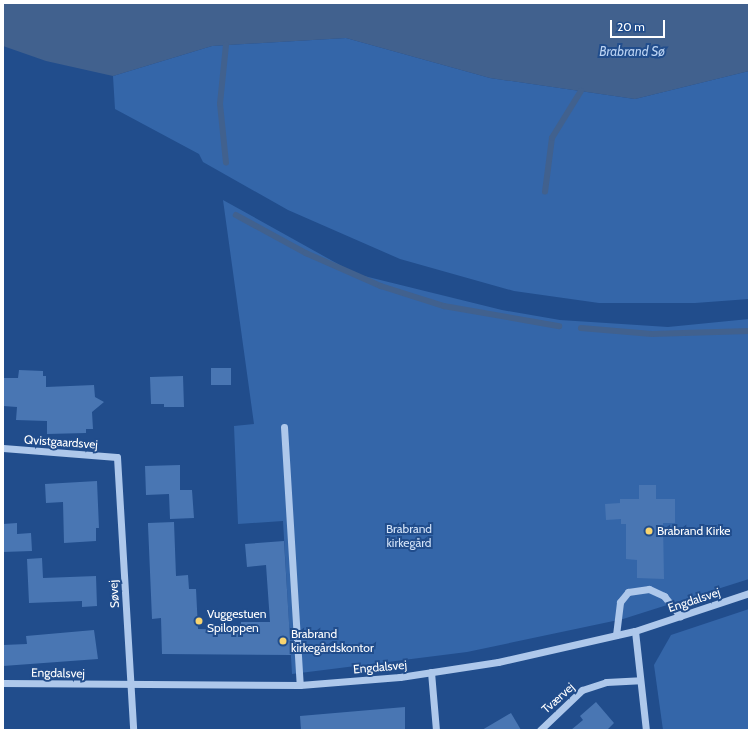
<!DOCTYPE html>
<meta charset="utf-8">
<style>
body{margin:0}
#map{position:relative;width:752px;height:733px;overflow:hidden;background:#214d8c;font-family:Cabin,sans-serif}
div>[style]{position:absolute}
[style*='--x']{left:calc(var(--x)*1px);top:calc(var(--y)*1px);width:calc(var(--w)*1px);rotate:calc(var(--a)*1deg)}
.green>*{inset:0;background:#3466a9}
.water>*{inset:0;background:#41618e}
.stream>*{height:5.5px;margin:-2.75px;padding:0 2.75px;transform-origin:2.75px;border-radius:2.75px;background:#41618e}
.building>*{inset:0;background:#4976b3;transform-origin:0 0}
.minor>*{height:7px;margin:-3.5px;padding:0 3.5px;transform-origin:3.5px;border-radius:3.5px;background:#aec8eb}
.dots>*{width:11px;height:11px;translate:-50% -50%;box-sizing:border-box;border:2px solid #214d8c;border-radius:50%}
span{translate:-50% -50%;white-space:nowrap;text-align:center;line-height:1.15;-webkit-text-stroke:4px #214d8c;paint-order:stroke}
.street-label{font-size:12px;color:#fff}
.park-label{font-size:12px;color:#d3e3f8}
.poi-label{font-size:12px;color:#fff}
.left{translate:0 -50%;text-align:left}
.water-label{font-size:13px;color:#bad2f2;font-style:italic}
.frame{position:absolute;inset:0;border:4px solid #fff;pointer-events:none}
.scale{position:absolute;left:610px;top:20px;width:55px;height:18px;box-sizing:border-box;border:2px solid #fff;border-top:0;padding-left:5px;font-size:12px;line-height:14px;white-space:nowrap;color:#fff;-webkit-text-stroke:3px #214d8c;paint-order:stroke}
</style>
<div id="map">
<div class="green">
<div style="clip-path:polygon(346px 38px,490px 78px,635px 99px,749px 71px,749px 299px,695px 303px,599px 303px,514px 291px,400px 259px,288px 210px,203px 162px,199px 154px,115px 109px,113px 76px,212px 46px)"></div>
<div style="clip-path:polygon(223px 200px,356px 274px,502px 310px,560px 320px,668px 327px,749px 319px,749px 579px,623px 619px,467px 652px,292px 674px,283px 521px,238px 524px,234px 426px,254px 424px)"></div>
<div style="clip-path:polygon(749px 609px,749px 730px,663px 730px,654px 665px,671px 635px)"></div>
</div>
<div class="water">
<div style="clip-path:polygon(3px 3px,749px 3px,749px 71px,635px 99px,490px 78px,346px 38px,212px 46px,113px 76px,46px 61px,3px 46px)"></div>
</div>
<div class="stream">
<div style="--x:226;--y:163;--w:59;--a:-95.8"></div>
<div style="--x:220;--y:104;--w:59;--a:-84.2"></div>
<div style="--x:545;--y:192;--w:54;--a:-82.6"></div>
<div style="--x:552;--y:138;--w:55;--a:-58.3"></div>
<div style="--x:236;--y:215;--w:80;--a:28.5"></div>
<div style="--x:306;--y:253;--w:82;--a:23.7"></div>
<div style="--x:381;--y:286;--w:66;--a:17.6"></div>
<div style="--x:444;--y:306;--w:117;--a:9.9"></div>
<div style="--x:581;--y:328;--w:71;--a:4.8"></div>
<div style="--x:652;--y:334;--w:97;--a:-1.8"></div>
</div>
<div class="building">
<div style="left:231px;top:368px;width:17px;height:20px;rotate:90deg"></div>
<div style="clip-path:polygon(19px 370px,43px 371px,43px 376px,46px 376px,46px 387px,94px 385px,95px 397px,104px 402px,92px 412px,93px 429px,86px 429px,86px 433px,47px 434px,47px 421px,16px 420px,17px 407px,3px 406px,3px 378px,18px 378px)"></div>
<div style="clip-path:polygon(183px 376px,184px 407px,164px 407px,164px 404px,151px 404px,150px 377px)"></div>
<div style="clip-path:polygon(180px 465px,180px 490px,192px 490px,194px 518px,170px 519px,169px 494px,146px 495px,145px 466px)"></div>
<div style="clip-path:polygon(97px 481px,99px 528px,96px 528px,96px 541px,64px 543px,63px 502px,46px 503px,45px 484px)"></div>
<div style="clip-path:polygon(639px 485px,656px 485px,656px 499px,675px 499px,675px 523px,663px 523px,664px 579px,637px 578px,637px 560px,626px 559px,626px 524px,621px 524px,621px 519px,606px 520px,605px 504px,620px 503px,620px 499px,639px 499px)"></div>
<div style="clip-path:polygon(174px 522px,176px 576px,188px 575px,189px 589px,196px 589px,198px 629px,241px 630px,241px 622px,270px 622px,266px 565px,247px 567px,245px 544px,284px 541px,291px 655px,162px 654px,161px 618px,152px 619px,148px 525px,148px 523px)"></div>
<div style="clip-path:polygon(17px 523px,17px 534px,31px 533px,32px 551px,3px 552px,3px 524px)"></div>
<div style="clip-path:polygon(42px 558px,43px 578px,96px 576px,97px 606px,82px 607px,82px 601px,29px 603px,27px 559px)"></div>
<div style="clip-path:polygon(94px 630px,98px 659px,3px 666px,3px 645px,27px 644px,26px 636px)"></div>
<div style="clip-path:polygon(596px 702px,614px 723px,607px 730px,571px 730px,583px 720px,580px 716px)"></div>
<div style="clip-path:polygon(405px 707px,405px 730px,301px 730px,300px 716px)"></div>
<div style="clip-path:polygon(511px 713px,521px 730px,482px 730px)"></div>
</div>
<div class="minor">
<div style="--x:284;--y:427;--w:258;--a:86.5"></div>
<div style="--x:3;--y:448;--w:114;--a:4.5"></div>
<div style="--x:117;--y:457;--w:273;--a:86.6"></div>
<div style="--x:635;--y:631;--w:100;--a:83.7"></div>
<div style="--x:616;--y:635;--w:33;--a:-83"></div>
<div style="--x:620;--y:602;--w:13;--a:-51"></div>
<div style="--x:628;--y:592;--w:21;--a:-8"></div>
<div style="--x:649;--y:589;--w:17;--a:25"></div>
<div style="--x:664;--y:596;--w:26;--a:51"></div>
<div style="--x:431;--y:672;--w:58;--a:85.1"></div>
<div style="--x:3;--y:683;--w:297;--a:0.4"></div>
<div style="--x:300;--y:685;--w:100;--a:-4.6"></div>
<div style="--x:400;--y:677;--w:99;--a:-8.7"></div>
<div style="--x:498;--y:662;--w:140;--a:-12.8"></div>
<div style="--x:635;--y:631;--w:120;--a:-18.4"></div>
<div style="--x:540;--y:730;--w:58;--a:-43.6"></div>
<div style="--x:582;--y:690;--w:25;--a:-18"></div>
<div style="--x:606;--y:682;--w:34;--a:-3"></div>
</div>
<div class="dots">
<div style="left:649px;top:531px;background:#f8d46f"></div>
<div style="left:199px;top:621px;background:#f8d46f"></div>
<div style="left:283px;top:641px;background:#f8d46f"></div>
</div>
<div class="street-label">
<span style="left:61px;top:442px;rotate:4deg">Qvistgaardsvej</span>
<span style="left:114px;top:594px;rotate:-94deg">Søvej</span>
<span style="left:694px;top:600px;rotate:-18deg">Engdalsvej</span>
<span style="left:380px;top:667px;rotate:-5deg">Engdalsvej</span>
<span style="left:58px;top:673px;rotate:1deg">Engdalsvej</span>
<span style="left:558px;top:698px;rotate:-42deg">Tværvej</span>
</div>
<div class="park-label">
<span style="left:409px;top:536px">Brabrand<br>kirkegård</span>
</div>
<div class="poi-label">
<span class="left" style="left:657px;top:531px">Brabrand Kirke</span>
<span class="left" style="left:207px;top:621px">Vuggestuen<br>Spiloppen</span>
<span class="left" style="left:291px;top:641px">Brabrand<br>kirkegårdskontor</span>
</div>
<div class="water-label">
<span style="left:632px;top:51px">Brabrand Sø</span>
</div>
<div class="frame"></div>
<div class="scale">20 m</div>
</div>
